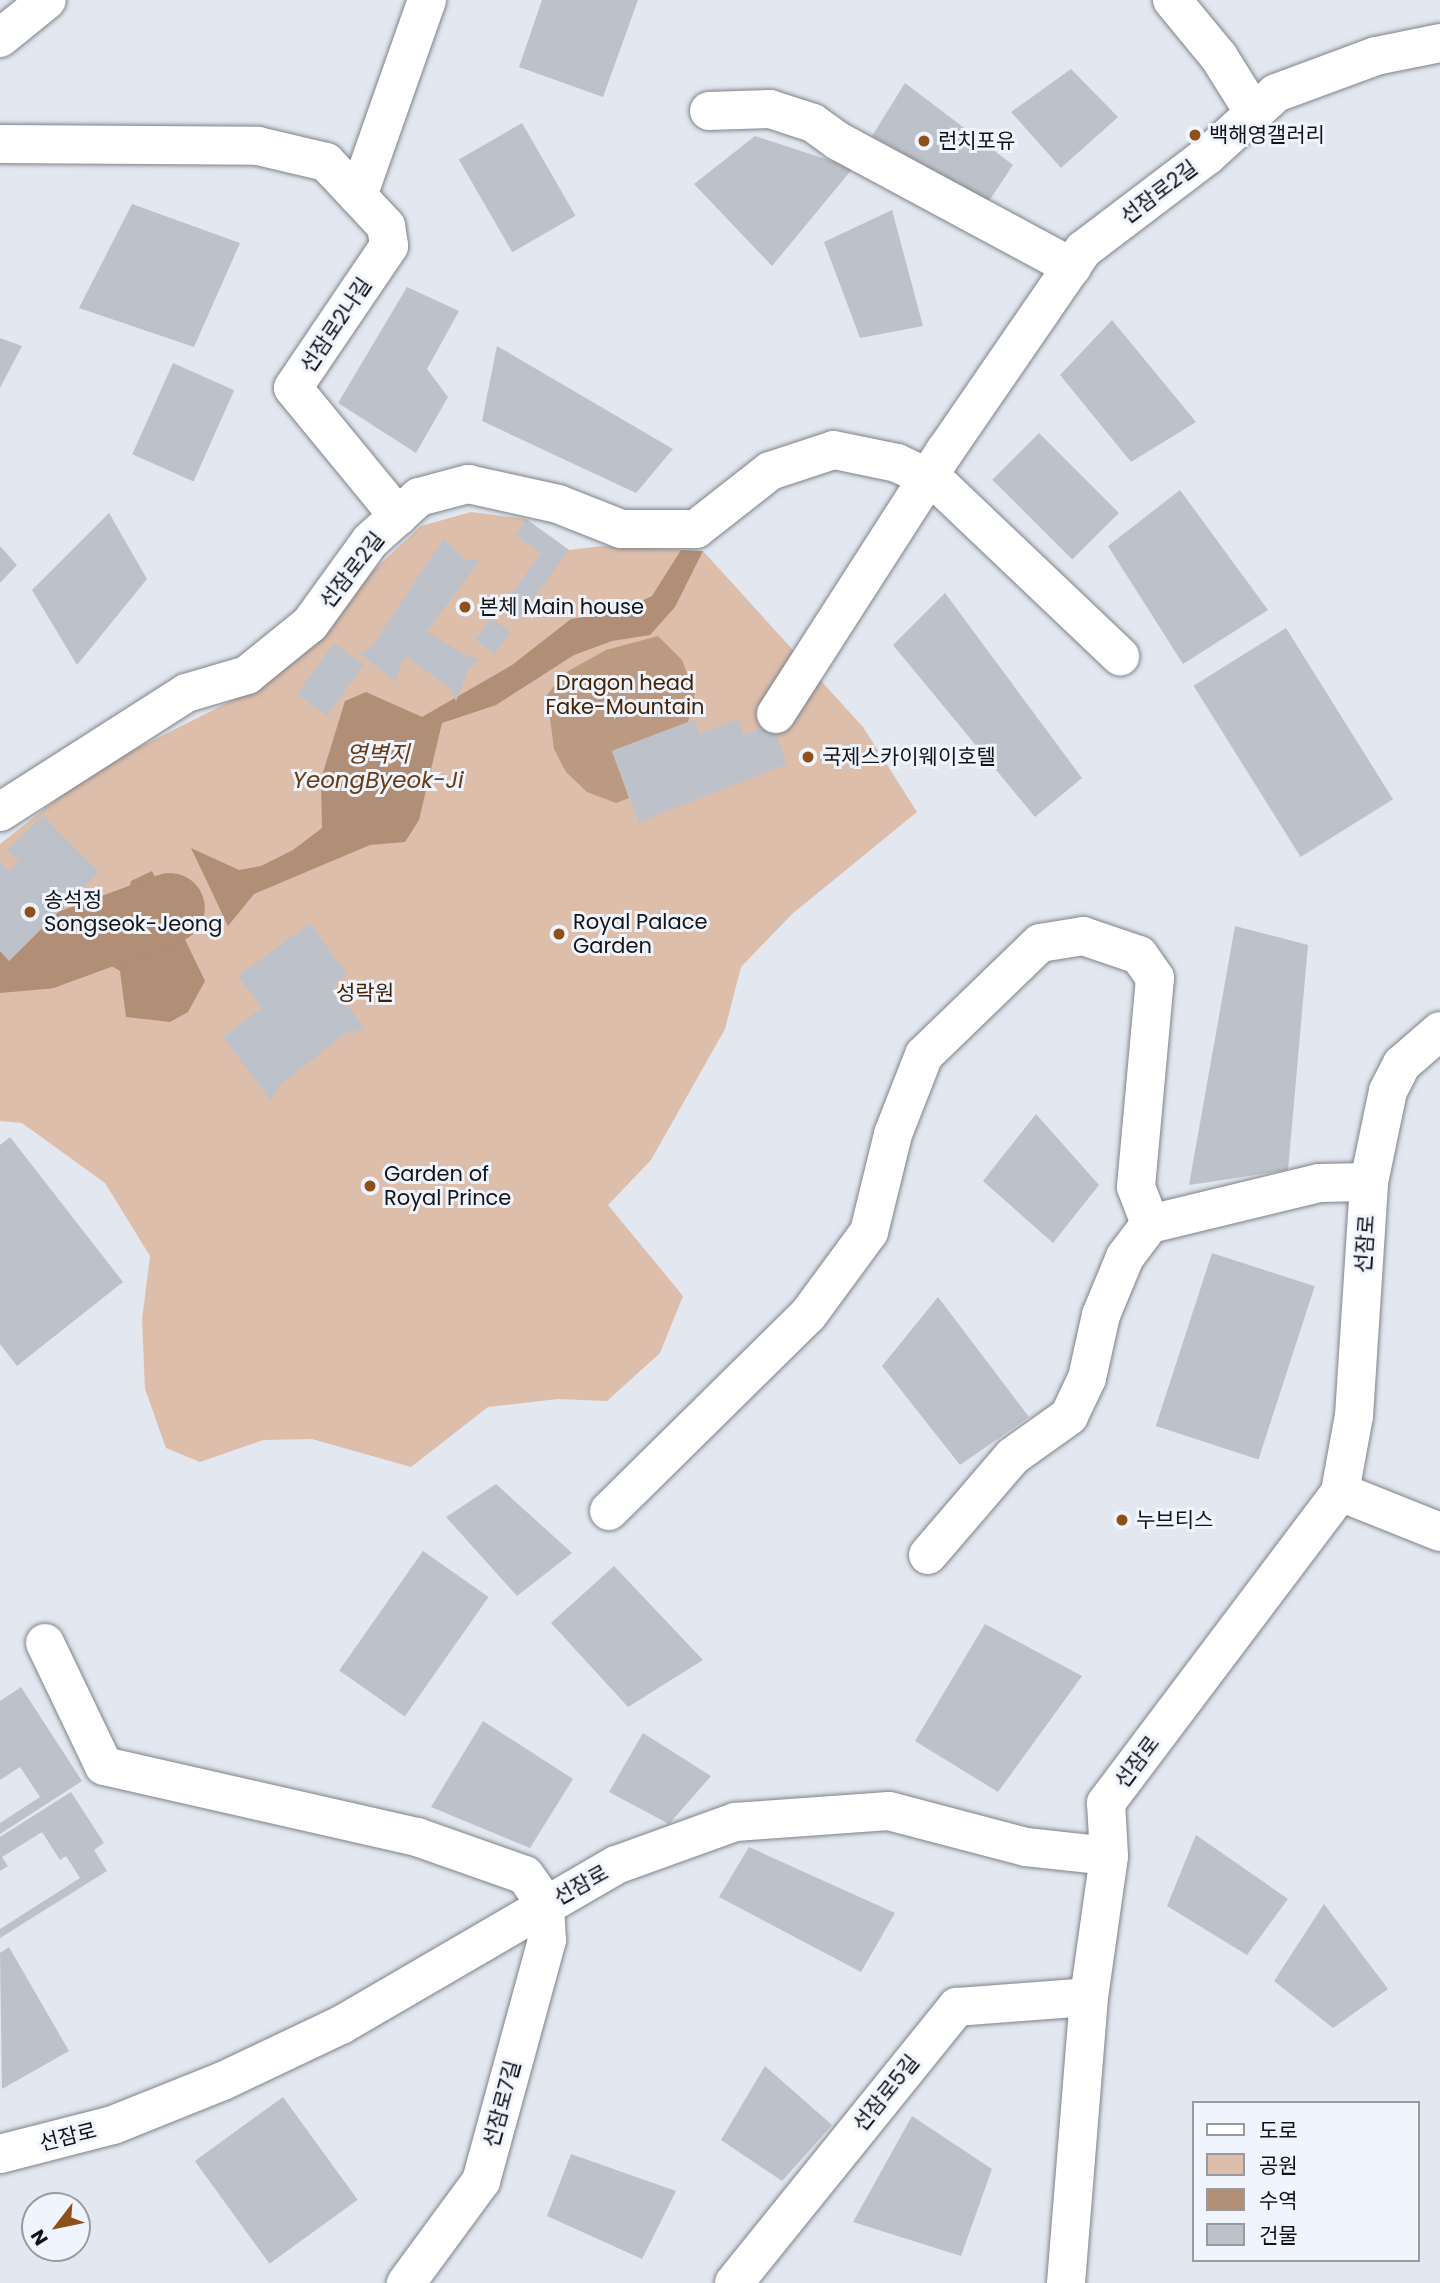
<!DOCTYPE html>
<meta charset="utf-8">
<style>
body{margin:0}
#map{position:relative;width:1440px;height:2283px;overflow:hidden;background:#e2e7f0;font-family:Poppins,"Noto Sans KR",sans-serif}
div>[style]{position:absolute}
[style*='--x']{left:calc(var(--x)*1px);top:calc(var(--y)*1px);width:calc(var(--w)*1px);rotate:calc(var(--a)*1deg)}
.green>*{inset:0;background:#ddbeaa}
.forest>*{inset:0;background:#bc9981}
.water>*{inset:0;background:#b18e76}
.river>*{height:70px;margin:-35px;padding:0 35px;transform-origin:35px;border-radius:35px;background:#b18e76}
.building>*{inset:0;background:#bdc2ca;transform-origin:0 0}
.roads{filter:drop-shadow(0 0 2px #7f838b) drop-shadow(0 0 2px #7f838b)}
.street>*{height:38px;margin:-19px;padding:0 19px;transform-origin:19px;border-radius:19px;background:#fff}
.secondary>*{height:38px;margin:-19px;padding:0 19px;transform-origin:19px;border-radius:19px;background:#fff}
.dots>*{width:19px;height:19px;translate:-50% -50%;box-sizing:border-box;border:4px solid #f0f4fd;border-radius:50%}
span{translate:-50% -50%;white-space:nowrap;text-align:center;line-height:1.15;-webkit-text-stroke:6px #f0f4fd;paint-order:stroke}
.poi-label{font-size:21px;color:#131417}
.left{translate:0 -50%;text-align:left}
.street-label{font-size:21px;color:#131417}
.park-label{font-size:21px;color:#452204}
.water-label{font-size:23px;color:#693a13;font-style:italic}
.legend{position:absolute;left:1192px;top:2101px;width:228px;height:161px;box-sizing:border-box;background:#f0f4fd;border:2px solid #989aa1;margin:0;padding:9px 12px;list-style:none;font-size:21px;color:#131417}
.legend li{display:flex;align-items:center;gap:14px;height:35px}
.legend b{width:35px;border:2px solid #989aa1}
.north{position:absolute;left:21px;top:2192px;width:70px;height:70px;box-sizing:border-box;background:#f0f4fd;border:2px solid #989aa1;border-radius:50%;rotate:238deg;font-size:19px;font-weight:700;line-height:28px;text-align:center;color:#131417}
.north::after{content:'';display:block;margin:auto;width:24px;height:32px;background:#90501a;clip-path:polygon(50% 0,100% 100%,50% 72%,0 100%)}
</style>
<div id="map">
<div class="green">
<div style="clip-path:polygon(471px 512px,526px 519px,569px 550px,602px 546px,703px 551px,863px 727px,917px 812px,792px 914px,741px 967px,725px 1029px,651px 1160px,608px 1205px,683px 1296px,660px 1353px,607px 1401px,558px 1399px,488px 1407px,411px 1467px,312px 1439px,263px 1440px,200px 1462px,166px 1448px,145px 1389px,142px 1320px,150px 1256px,105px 1183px,22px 1123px,0 1121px,0 844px,94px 770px,247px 693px,315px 642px,374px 570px,421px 526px)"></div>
</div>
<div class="forest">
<div style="clip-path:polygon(658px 636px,682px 660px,695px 694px,688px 722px,612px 751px,629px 798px,616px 803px,587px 792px,566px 772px,554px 749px,547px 695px,563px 674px,606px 650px)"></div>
</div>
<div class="water">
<div style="clip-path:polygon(681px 550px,703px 551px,675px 607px,650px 635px,612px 641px,574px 655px,496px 705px,442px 723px,419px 820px,405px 842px,370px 845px,254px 894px,228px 926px,191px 848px,239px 870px,261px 866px,293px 850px,322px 828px,321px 779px,345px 701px,366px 692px,422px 717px,512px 665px,571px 619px,620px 611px,652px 596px)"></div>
<div style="clip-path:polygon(152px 871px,205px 981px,188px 1012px,170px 1022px,126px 1017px,120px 971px,98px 958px,77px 963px,45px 954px,60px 931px,127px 898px,131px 881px)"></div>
</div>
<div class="river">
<div style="--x:0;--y:958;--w:45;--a:-5.1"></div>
<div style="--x:45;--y:954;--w:133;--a:-20.2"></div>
</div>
<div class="building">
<div style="clip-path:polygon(542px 0,638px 0,603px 97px,519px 67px)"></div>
<div style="clip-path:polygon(1071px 69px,1118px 117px,1061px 168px,1011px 112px)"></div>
<div style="clip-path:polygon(905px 83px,1013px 165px,989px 201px,872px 136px)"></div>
<div style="left:522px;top:123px;width:107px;height:73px;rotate:60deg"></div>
<div style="clip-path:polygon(755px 136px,853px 168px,772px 266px,694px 184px)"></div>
<div style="clip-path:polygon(132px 204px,240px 243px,194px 347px,79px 308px)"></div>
<div style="clip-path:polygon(892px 210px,923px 326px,860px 338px,824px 242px)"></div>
<div style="clip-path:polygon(407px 287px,459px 311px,427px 369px,448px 397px,416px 453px,338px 403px)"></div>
<div style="clip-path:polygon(1112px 320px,1196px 422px,1131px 462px,1060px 375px)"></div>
<div style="clip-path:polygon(0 338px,22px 346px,0 388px)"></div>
<div style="clip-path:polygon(497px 346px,673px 449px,636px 493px,482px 421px)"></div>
<div style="left:173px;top:363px;width:67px;height:100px;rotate:24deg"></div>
<div style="left:1039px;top:433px;width:113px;height:66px;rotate:45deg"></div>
<div style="clip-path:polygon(1180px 490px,1268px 610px,1183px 664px,1108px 546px)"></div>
<div style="clip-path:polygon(109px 513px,147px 579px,77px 665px,32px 590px)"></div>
<div style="clip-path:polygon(526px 519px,569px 550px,521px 616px,504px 604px,541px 553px,515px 535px)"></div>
<div style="clip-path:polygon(443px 539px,466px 560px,480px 560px,427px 631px,466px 656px,480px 659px,469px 668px,456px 701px,450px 688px,405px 656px,395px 681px,360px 654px,373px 645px)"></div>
<div style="clip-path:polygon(0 546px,17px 565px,0 583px)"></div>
<div style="clip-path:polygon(945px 593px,1082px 778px,1035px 817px,893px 645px)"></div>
<div style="left:491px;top:618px;width:24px;height:27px;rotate:36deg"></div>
<div style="left:1286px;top:628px;width:202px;height:109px;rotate:58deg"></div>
<div style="left:334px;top:643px;width:37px;height:63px;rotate:36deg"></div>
<div style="clip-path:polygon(738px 719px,744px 735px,772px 724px,787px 764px,639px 822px,612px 751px,694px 720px,700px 734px)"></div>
<div style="clip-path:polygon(43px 815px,99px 872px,9px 961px,0 951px,0 861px,9px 871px,19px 862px,7px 850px)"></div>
<div style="clip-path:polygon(310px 923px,347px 975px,333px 985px,365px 1029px,346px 1033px,280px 1085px,271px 1101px,223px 1037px,262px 1008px,238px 976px)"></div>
<div style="clip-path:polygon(1235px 926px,1308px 945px,1288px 1170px,1189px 1185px)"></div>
<div style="clip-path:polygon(1036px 1114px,1099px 1185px,1053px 1243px,983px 1181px)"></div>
<div style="clip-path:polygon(10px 1137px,123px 1282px,17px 1366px,0 1344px,0 1145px)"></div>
<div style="left:1212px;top:1253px;width:108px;height:182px;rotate:18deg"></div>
<div style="clip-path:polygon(938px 1297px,1029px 1417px,960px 1465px,882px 1366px)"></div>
<div style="clip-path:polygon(496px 1484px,572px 1553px,517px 1596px,446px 1517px)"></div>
<div style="left:423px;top:1551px;width:80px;height:146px;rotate:35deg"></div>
<div style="clip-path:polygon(614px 1566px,703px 1660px,628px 1707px,551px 1623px)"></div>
<div style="clip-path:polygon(985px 1624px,1082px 1676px,998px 1792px,915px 1741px)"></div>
<div style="clip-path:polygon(21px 1687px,82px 1781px,0 1834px,0 1823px,40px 1797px,20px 1767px,0 1780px,0 1701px)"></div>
<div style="clip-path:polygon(483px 1721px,573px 1779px,530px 1848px,431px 1807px)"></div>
<div style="clip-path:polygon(643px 1733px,711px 1776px,669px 1824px,609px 1792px)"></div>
<div style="clip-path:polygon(71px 1792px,104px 1843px,94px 1850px,107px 1871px,0 1938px,0 1929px,80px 1878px,66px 1856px,60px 1860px,42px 1832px,2px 1857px,8px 1866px,0 1871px,0 1837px)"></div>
<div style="clip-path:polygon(1196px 1835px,1288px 1899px,1247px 1955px,1167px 1906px)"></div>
<div style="clip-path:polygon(749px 1847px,895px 1913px,861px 1972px,719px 1897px)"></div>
<div style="clip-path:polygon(1324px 1904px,1388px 1989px,1333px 2028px,1274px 1981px)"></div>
<div style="clip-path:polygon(9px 1947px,69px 2051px,2px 2089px,0 1953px)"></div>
<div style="clip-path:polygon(765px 2066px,832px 2125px,782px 2181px,721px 2140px)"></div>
<div style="left:283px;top:2097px;width:127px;height:109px;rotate:54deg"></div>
<div style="clip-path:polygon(912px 2116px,992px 2169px,961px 2256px,853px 2222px)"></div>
<div style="clip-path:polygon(571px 2154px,676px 2191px,642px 2259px,547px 2216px)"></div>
</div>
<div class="roads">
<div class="street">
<div style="--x:1172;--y:0;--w:74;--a:50.5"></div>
<div style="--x:1219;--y:57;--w:66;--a:58"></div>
<div style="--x:0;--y:38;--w:60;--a:-39"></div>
<div style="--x:709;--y:111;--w:61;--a:-1.9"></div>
<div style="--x:770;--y:109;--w:45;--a:18"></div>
<div style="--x:813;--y:123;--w:31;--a:36"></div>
<div style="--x:838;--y:141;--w:266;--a:28.3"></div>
<div style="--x:0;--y:144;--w:258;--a:0.4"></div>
<div style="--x:258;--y:146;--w:70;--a:13.2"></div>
<div style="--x:326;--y:162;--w:88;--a:46.8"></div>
<div style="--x:386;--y:226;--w:20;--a:81"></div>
<div style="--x:389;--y:246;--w:171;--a:124.1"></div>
<div style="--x:293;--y:388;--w:166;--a:50.6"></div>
<div style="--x:358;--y:196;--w:208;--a:-70.6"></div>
<div style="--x:776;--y:714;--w:313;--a:-57.3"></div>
<div style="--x:945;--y:451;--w:244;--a:-55.5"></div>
<div style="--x:1083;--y:250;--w:156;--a:-37.2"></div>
<div style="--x:1207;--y:156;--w:93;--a:-42.4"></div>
<div style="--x:1276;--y:93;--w:107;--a:-20.3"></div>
<div style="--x:1376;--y:56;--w:65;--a:-11.5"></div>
<div style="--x:0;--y:812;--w:221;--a:-32.6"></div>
<div style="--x:186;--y:693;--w:64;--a:-16.4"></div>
<div style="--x:247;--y:675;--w:81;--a:-39"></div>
<div style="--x:310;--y:624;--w:102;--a:-54.1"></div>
<div style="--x:370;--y:541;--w:66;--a:-41.9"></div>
<div style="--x:419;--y:497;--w:51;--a:-14.9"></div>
<div style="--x:468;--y:484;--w:92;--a:12.5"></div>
<div style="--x:558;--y:504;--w:68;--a:21.6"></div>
<div style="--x:621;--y:529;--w:75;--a:0"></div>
<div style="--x:696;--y:529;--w:94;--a:-38.1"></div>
<div style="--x:770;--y:471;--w:67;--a:-18.2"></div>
<div style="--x:834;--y:450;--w:64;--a:11.7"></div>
<div style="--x:897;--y:463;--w:44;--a:25.4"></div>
<div style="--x:937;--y:482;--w:253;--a:43.6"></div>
<div style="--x:1340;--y:1492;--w:108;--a:21.8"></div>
<div style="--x:609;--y:1511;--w:279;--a:-44.6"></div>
<div style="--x:808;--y:1315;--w:103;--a:-53.7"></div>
<div style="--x:869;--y:1232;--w:101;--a:-76.2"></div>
<div style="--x:893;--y:1134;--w:85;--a:-68.6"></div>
<div style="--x:924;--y:1055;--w:161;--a:-44"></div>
<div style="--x:1040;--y:943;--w:44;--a:-9.2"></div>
<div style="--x:1083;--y:936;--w:59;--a:18.7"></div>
<div style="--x:1139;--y:955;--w:28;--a:55"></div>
<div style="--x:1155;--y:978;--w:210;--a:95.2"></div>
<div style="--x:1136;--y:1187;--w:40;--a:69"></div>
<div style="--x:928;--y:1555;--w:130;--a:-49.4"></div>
<div style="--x:1013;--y:1456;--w:69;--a:-35.5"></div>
<div style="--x:1069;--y:1416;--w:42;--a:-64.7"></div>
<div style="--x:1087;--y:1378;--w:65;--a:-77.5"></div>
<div style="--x:1101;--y:1315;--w:63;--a:-67.5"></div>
<div style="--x:1125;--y:1257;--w:41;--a:-52.9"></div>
<div style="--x:1150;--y:1224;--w:174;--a:-13.6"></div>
<div style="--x:1319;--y:1183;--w:50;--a:-1.1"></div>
<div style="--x:45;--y:1643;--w:136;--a:64.4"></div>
<div style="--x:104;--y:1766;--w:321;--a:12.8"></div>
<div style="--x:417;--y:1837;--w:114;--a:19.4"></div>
<div style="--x:525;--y:1875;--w:35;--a:55"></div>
<div style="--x:545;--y:1904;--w:36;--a:87"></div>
<div style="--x:547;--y:1940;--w:250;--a:105.3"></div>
<div style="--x:481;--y:2181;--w:127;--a:126.3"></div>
<div style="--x:734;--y:2283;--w:355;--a:-51.1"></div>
<div style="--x:957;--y:2007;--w:132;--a:-4.3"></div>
</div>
<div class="secondary">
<div style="--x:0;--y:2154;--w:117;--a:-14.4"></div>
<div style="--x:113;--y:2125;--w:118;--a:-21.8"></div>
<div style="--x:223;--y:2081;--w:131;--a:-25.4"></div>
<div style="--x:341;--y:2025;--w:318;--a:-30.2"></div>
<div style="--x:616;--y:1865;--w:127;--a:-19.9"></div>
<div style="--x:735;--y:1822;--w:154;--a:-4.1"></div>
<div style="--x:889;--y:1811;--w:142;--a:14.7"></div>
<div style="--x:1026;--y:1847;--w:83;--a:6.2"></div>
<div style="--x:1066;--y:2283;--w:287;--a:-85.4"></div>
<div style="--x:1089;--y:1997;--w:142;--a:-81.9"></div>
<div style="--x:1109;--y:1856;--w:53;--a:-93.2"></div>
<div style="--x:1106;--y:1803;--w:389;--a:-53"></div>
<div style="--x:1340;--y:1492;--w:77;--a:-79.6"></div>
<div style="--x:1354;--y:1416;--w:234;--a:-86.3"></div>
<div style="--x:1369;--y:1182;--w:93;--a:-78.2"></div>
<div style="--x:1388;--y:1091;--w:30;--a:-63"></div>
<div style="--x:1402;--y:1064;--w:50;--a:-41"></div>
</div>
</div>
<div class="dots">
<div style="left:1195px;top:135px;background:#90501a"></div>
<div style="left:924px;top:141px;background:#90501a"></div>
<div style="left:465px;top:607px;background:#90501a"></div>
<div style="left:808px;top:757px;background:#90501a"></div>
<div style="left:30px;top:912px;background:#90501a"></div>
<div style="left:559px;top:934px;background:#90501a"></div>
<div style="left:370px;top:1186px;background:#90501a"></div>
<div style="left:1122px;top:1520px;background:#90501a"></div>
</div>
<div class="poi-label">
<span class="left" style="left:1209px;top:135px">백해영갤러리</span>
<span class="left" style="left:938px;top:141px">런치포유</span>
<span class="left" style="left:479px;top:607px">본체 Main house</span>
<span class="left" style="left:822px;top:757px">국제스카이웨이호텔</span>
<span class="left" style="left:44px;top:912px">송석정<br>Songseok-Jeong</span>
<span class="left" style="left:573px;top:934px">Royal Palace<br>Garden</span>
<span class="left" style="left:384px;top:1186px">Garden of<br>Royal Prince</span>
<span class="left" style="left:1136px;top:1520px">누브티스</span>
</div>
<div class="street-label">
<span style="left:1159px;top:192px;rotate:-37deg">선잠로2길</span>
<span style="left:336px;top:325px;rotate:-56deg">선잠로2나길</span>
<span style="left:352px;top:570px;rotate:-52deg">선잠로2길</span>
<span style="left:1365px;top:1244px;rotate:-86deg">선잠로</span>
<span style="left:1137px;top:1762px;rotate:-53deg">선잠로</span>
<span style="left:581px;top:1885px;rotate:-29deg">선잠로</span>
<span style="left:886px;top:2093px;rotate:-51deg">선잠로5길</span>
<span style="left:502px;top:2104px;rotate:-75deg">선잠로7길</span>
<span style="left:68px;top:2137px;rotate:-14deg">선잠로</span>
</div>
<div class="park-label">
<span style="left:625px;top:695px">Dragon head<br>Fake-Mountain</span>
<span style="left:365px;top:993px">성락원</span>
</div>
<div class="water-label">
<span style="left:378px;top:767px">영벽지<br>YeongByeok-Ji</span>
</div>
<ul class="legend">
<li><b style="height:9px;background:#fff"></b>도로</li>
<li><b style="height:19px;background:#ddbeaa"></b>공원</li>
<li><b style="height:19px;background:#b18e76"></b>수역</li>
<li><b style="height:19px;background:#bdc2ca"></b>건물</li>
</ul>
<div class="north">N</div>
</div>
